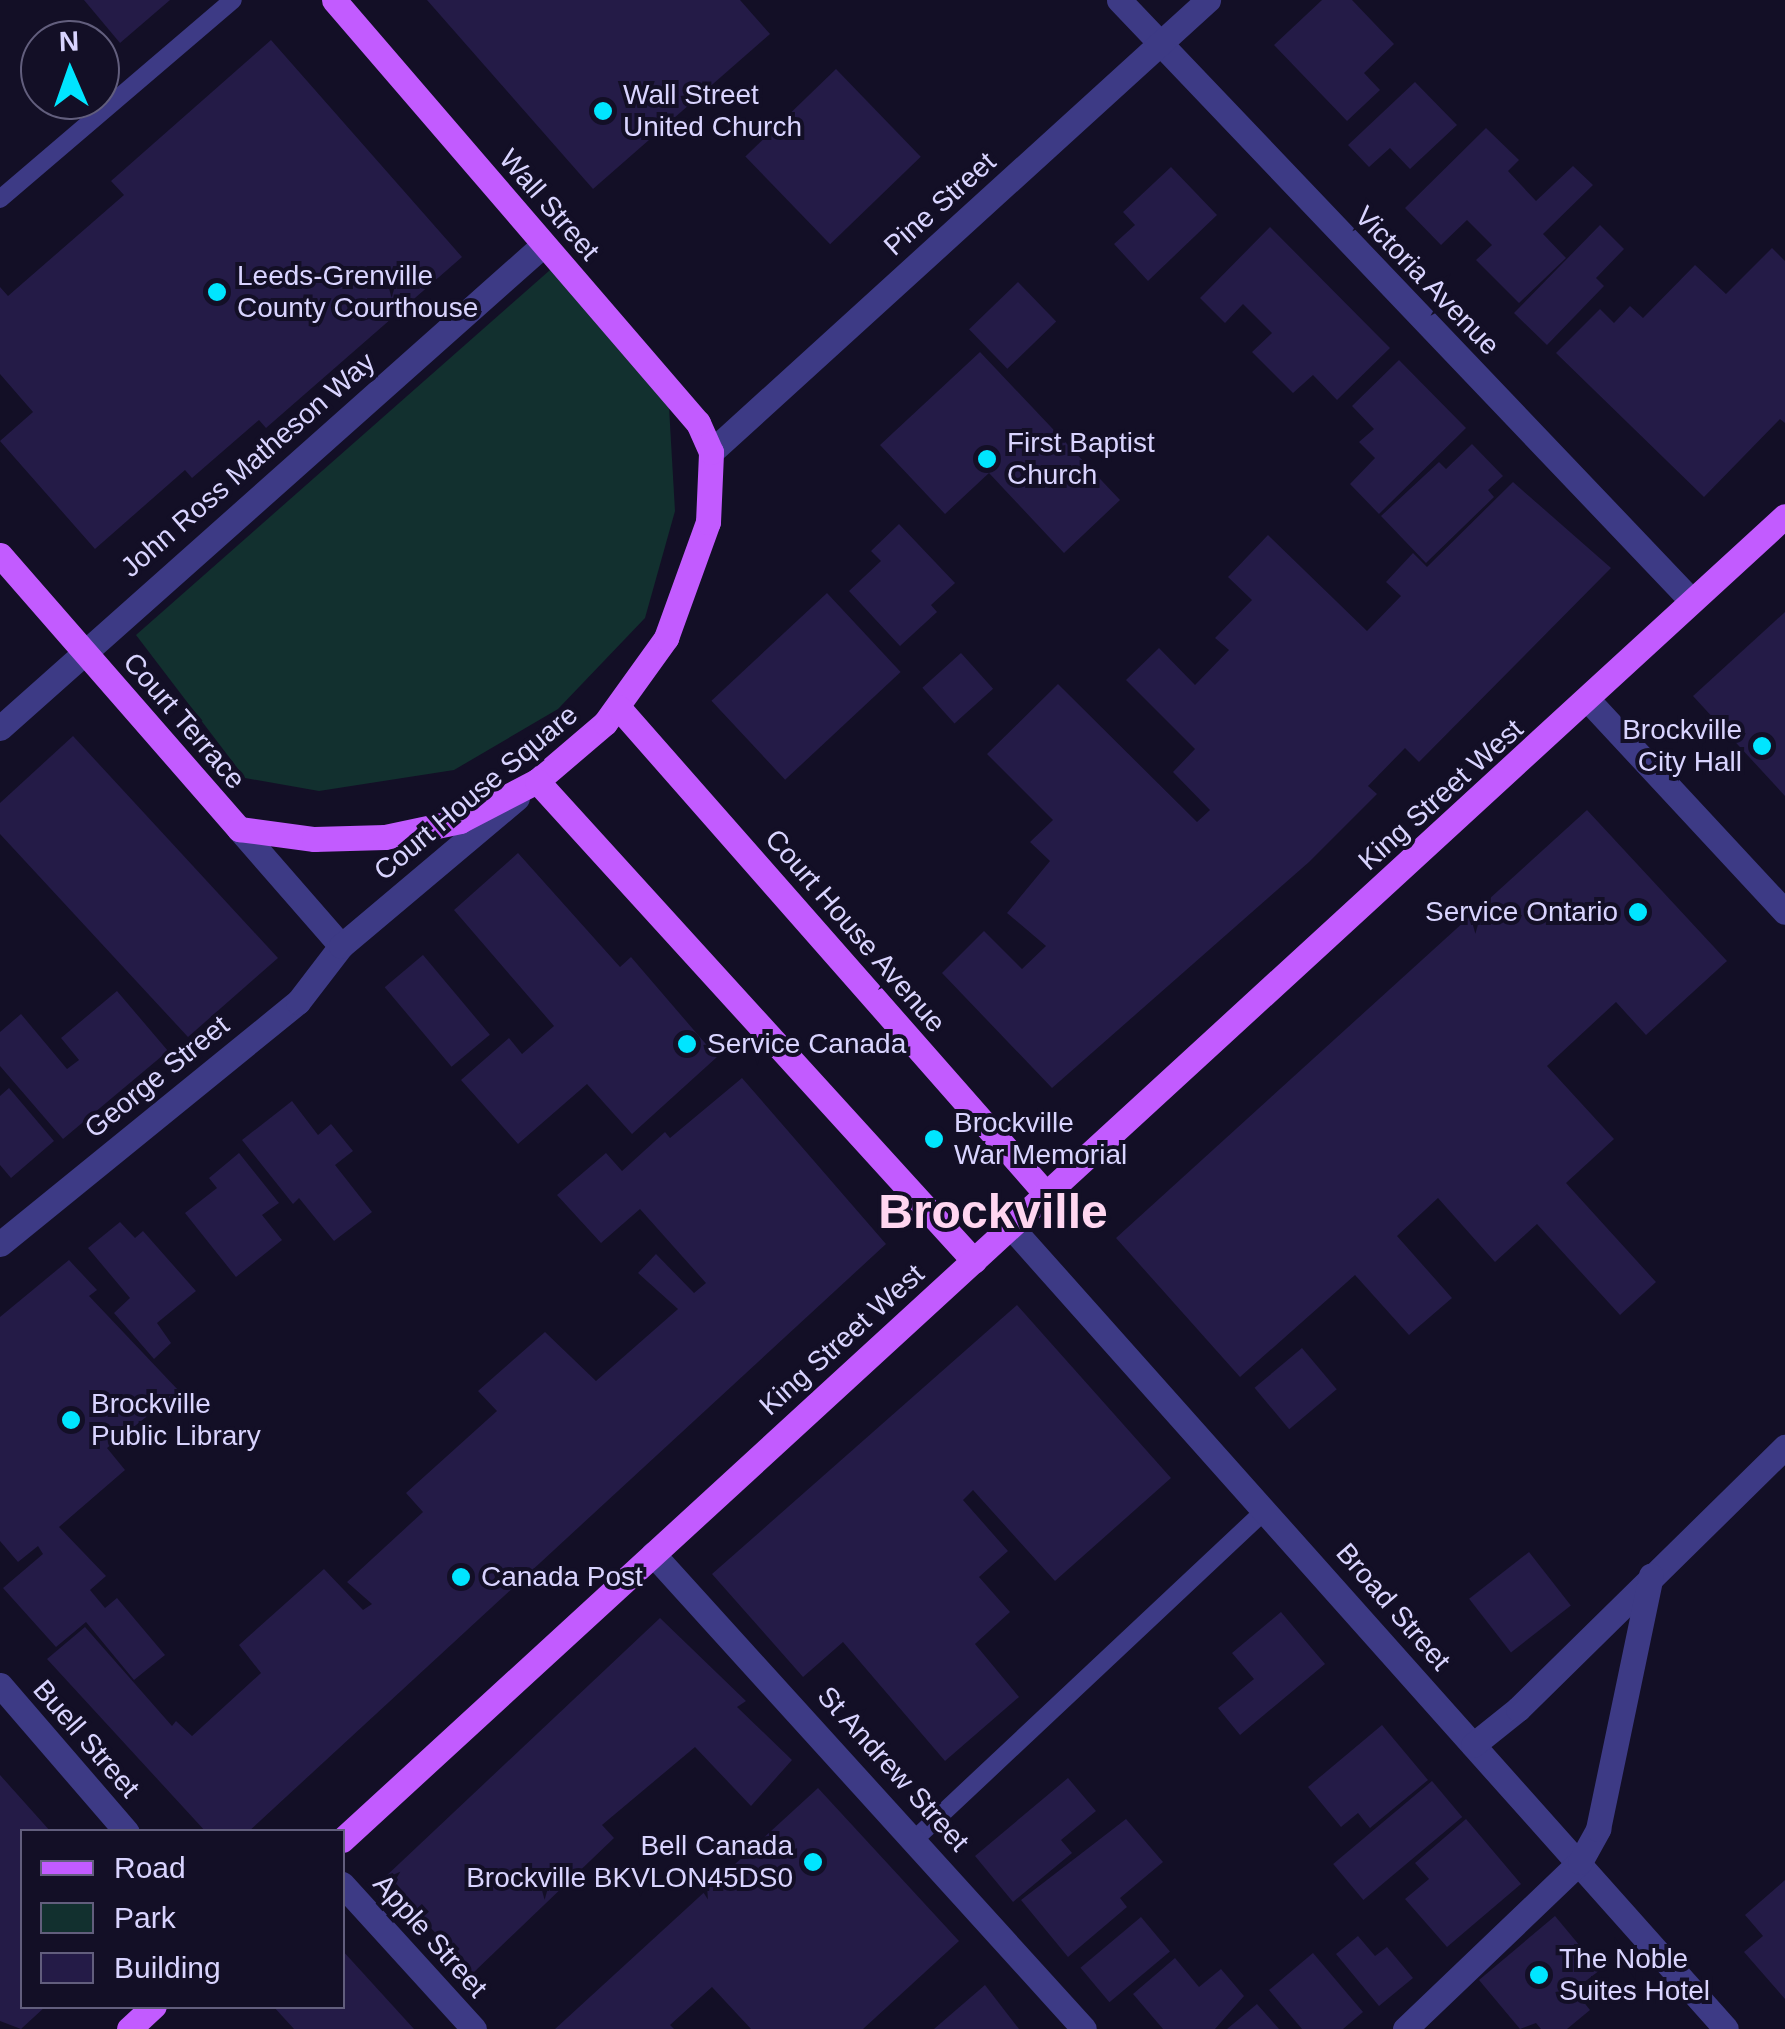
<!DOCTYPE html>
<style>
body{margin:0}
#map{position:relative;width:1785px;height:2029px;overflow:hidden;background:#130f26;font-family:Helvetica,sans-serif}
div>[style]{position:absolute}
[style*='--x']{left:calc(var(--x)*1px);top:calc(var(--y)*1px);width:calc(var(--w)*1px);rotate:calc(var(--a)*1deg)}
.green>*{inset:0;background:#12302f}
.building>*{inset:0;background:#241b47;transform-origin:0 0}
.service>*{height:18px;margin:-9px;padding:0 9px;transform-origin:9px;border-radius:9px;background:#3d3a85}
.minor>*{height:25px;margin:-12.5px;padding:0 12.5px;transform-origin:12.5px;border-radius:12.5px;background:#3d3a85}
.primary>*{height:25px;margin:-12.5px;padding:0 12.5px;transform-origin:12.5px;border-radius:12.5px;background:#c25bff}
.dots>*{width:28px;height:28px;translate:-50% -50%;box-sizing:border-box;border:5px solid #130f26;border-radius:50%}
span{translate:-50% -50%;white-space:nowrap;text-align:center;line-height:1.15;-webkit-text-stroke:8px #130f26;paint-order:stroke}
.poi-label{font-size:28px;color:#d9d4ff}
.left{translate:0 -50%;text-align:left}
.right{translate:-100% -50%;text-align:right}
.street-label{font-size:28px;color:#d9d4ff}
.town-label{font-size:48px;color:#ffd6f0;font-weight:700}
.legend{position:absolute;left:20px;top:1829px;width:325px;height:180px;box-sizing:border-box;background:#130f26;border:2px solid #625e7d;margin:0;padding:12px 18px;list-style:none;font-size:30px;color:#d9d4ff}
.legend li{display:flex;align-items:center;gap:20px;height:50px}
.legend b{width:50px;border:2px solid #625e7d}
.north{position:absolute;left:20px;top:20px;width:100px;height:100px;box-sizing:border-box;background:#130f26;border:2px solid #625e7d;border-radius:50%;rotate:358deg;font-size:28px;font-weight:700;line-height:40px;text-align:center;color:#d9d4ff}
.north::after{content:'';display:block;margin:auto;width:35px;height:45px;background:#00e5ff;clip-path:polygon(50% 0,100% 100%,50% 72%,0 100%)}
</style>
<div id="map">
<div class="green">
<div style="clip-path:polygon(558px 263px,669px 407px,675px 511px,645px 618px,558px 709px,454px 770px,319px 791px,245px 778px,136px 635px)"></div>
</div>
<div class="building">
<div style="clip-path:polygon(84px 0,170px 0,120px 43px)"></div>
<div style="clip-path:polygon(427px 0,740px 0,770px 34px,593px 189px)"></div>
<div style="clip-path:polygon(1322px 0,1352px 0,1394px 44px,1364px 73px,1380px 90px,1347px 121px,1274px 45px)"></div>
<div style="clip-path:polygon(271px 40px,462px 257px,266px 428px,259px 420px,192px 478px,185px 470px,95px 549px,0 441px,33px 412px,0 374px,0 287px,8px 296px,124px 195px,111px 181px)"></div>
<div style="left:836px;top:69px;width:122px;height:126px;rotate:46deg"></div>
<div style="clip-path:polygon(1415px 82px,1457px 125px,1410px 169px,1390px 148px,1369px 167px,1348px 145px)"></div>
<div style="clip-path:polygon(1486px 128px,1519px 160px,1508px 171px,1536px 201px,1573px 166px,1593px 185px,1543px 234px,1566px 258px,1519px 303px,1476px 260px,1492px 245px,1467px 220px,1441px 245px,1405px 208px)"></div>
<div style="clip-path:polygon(1171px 167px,1217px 215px,1148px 281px,1114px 244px,1135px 225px,1123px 212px)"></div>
<div style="clip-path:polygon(1600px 225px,1624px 249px,1596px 278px,1604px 286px,1547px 345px,1514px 313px)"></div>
<div style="clip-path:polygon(1270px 227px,1390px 348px,1337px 400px,1313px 375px,1293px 393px,1252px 352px,1272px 333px,1243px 304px,1225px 323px,1200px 298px)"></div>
<div style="clip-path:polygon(1772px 248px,1785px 261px,1785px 423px,1780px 419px,1704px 497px,1556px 353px,1600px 309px,1614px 323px,1630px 306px,1643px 318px,1695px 265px,1726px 294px)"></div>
<div style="left:1018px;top:282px;width:55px;height:68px;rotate:46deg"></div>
<div style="clip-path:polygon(980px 352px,1120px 500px,1064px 553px,989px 473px,945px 514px,880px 445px)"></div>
<div style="clip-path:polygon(1399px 360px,1466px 428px,1379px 514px,1350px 484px,1375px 458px,1359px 442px,1374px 429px,1352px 406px)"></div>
<div style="clip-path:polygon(1472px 444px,1503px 476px,1488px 490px,1494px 497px,1426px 563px,1381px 516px,1439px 462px,1446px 469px)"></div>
<div style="clip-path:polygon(1513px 482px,1611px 568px,1419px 762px,1405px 748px,1368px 786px,1377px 794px,1309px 862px,1052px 1088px,942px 973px,984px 931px,1022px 969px,1046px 946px,1007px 913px,1050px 861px,1030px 842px,1053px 820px,987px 754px,1058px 684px,1197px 822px,1210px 810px,1173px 772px,1195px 749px,1126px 680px,1159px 648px,1195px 685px,1229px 650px,1215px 638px,1252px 600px,1228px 577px,1268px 535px,1367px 631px,1401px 596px,1386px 582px,1413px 553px,1427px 567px)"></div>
<div style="clip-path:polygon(899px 524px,955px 583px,931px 605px,937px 612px,900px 646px,849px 591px,881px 561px,871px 551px)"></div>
<div style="left:827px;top:593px;width:108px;height:158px;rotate:47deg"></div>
<div style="clip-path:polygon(1785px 612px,1785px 796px,1693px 696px)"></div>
<div style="left:961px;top:653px;width:48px;height:52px;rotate:48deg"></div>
<div style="clip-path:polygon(73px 736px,278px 958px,188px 1037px,0 834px,0 803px)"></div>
<div style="clip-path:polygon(1587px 810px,1727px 961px,1646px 1035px,1616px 1002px,1547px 1066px,1614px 1139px,1566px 1183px,1656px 1282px,1620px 1315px,1537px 1224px,1495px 1262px,1438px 1198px,1397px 1236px,1452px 1298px,1409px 1335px,1355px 1275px,1240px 1377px,1116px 1238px)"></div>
<div style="clip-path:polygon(518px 853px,620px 967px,631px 957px,717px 1057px,632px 1134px,587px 1084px,518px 1144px,461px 1080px,509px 1038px,522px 1054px,554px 1026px,454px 910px)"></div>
<div style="left:423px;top:955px;width:104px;height:50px;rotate:50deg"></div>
<div style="clip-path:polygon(117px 991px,168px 1051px,63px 1139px,0 1066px,0 1032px,21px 1014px,67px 1069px,79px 1060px,61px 1038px)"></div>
<div style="clip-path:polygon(742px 1078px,886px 1244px,248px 1832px,206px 1832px,47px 1659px,85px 1627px,172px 1726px,176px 1721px,192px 1736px,261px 1673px,239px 1645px,324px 1569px,363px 1610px,372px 1604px,347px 1582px,423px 1512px,406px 1493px,497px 1411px,478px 1391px,545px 1332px,596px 1381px,678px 1309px,638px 1273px,656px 1254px,694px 1293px,706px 1283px,640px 1209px,601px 1243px,557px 1195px,606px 1153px,622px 1171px,665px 1132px,670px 1138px)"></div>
<div style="clip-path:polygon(9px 1088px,54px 1141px,11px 1178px,0 1165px,0 1096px)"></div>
<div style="clip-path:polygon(292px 1101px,318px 1135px,331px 1124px,353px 1151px,335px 1165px,372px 1212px,334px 1241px,299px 1198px,293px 1204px,242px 1140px)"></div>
<div style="clip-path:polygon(239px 1153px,279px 1203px,262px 1215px,282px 1240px,236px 1277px,185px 1213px,217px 1188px,209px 1178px)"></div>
<div style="clip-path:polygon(120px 1222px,135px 1238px,143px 1231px,196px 1291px,157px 1323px,171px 1343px,154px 1359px,114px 1313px,130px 1298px,88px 1248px)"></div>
<div style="clip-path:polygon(69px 1260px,97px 1290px,89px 1296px,179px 1391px,107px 1448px,125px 1470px,59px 1527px,106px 1576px,90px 1590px,105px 1608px,117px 1598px,165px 1655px,134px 1680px,86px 1622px,56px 1647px,3px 1588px,43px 1554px,38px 1546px,18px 1562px,0 1541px,0 1317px)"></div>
<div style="clip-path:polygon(1017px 1305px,1171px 1478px,1055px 1581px,973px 1490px,963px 1500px,1008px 1551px,979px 1577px,1010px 1612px,975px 1644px,1019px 1697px,945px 1761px,843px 1642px,803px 1677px,712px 1574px)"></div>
<div style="left:1302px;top:1348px;width:54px;height:62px;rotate:50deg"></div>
<div style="left:1529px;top:1552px;width:68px;height:76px;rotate:52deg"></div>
<div style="clip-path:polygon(1281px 1612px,1325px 1664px,1240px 1735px,1218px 1708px,1254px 1679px,1232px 1653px)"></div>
<div style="clip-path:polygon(660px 1618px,746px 1701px,737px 1707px,792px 1760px,751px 1806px,695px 1747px,602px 1825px,614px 1838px,473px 1973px,384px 1878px)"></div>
<div style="clip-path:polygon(1382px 1725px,1428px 1780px,1370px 1828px,1358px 1813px,1341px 1827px,1308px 1787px)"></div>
<div style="clip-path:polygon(0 1775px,51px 1832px,22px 1832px,22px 2006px,46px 2006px,21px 2029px,0 2021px)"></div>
<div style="clip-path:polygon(1068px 1778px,1096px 1811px,1061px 1840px,1072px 1853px,1013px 1902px,975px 1856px)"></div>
<div style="left:1432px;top:1781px;width:47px;height:129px;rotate:50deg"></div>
<div style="clip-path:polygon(818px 1788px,959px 1941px,863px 2029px,751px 2029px,712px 1987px,670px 2025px,674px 2029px,555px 2029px)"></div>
<div style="clip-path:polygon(1126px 1819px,1163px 1862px,1120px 1898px,1127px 1907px,1068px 1957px,1021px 1900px)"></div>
<div style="clip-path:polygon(1466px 1819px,1521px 1884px,1447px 1947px,1405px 1899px,1429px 1879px,1415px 1863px)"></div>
<div style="clip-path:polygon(1785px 1880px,1785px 1999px,1744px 1952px,1763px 1936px,1745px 1915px)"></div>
<div style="clip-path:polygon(1555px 1916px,1600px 1970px,1574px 1990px,1590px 2010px,1567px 2029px,1541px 2029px,1536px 2023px,1520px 2029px,1479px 1980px)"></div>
<div style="left:1141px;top:1917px;width:45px;height:79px;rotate:50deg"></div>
<div style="clip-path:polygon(1358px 1936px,1375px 1956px,1387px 1947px,1413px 1978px,1379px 2006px,1336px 1954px)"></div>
<div style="clip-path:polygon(342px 1950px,414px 2029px,294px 2029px,273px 2006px,342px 2006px)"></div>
<div style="clip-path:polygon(1313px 1953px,1363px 2012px,1343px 2029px,1302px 2029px,1269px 1990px)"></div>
<div style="clip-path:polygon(1175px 1958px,1199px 1987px,1221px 1969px,1244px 1996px,1215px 2029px,1163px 2029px,1133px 1994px)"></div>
<div style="clip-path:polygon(985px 1985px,1019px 2029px,934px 2029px)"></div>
<div style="clip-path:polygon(1257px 2004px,1279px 2029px,1227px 2029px)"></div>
</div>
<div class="service">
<div style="--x:0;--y:199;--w:306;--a:-40.5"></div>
<div style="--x:915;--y:1839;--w:482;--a:-43.2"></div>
</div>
<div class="minor">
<div style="--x:1119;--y:0;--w:830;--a:46.37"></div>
<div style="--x:711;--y:452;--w:672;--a:-42.29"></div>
<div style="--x:1588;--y:700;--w:289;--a:47.1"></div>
<div style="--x:0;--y:728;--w:727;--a:-41.65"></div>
<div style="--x:239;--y:829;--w:155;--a:48.9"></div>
<div style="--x:1011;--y:1227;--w:1074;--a:48.28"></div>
<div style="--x:0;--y:1244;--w:384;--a:-39.1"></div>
<div style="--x:298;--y:1002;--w:71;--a:-52.5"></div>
<div style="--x:341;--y:946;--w:230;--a:-40.1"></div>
<div style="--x:653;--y:1554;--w:641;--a:47.78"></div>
<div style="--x:0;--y:1685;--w:194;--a:49.2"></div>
<div style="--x:1473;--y:1745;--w:58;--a:-38.7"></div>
<div style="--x:1518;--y:1709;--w:374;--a:-44.5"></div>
<div style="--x:342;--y:1884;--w:196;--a:47.7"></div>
<div style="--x:1405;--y:2029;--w:242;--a:-43.7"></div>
<div style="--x:1580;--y:1862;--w:38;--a:-61"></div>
<div style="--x:1598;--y:1829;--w:259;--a:-78.2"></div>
</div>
<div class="primary">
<div style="--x:0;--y:555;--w:364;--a:48.9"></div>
<div style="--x:239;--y:829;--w:76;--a:7.6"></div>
<div style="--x:314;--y:839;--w:71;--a:-1.6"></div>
<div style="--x:385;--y:837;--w:77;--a:-12"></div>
<div style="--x:460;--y:821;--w:87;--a:-27.5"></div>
<div style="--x:537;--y:781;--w:89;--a:-40.5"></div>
<div style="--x:605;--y:723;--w:105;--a:-54.3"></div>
<div style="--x:666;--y:638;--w:123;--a:-70.1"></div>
<div style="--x:708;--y:522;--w:70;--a:-87.5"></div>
<div style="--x:711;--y:452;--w:32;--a:-114"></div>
<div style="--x:698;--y:423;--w:558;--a:-130.71"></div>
<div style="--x:618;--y:707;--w:650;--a:48.68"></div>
<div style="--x:537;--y:781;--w:649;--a:47.68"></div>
<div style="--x:342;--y:1840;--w:1958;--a:-42.54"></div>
<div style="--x:129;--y:2029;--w:34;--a:-43"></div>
</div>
<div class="dots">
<div style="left:603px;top:111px;background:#00e5ff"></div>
<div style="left:217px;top:292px;background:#00e5ff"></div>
<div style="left:987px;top:459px;background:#00e5ff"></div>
<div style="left:1762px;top:746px;background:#00e5ff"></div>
<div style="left:1638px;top:912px;background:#00e5ff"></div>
<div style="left:687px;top:1044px;background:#00e5ff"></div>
<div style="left:934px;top:1139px;background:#00e5ff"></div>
<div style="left:71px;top:1420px;background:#00e5ff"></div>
<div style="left:461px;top:1577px;background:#00e5ff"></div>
<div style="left:813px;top:1862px;background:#00e5ff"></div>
<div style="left:1539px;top:1975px;background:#00e5ff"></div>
</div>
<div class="poi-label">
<span class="left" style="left:623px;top:111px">Wall Street<br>United Church</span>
<span class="left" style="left:237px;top:292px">Leeds-Grenville<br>County Courthouse</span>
<span class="left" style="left:1007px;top:459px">First Baptist<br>Church</span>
<span class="right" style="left:1742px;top:746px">Brockville<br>City Hall</span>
<span class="right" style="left:1618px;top:912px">Service Ontario</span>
<span class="left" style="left:707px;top:1044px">Service Canada</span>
<span class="left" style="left:954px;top:1139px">Brockville<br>War Memorial</span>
<span class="left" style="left:91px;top:1420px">Brockville<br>Public Library</span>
<span class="left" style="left:481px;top:1577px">Canada Post</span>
<span class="right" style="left:793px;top:1862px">Bell Canada<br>Brockville BKVLON45DS0</span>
<span class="left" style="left:1559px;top:1975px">The Noble<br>Suites Hotel</span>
</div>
<div class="street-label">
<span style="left:940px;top:204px;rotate:-42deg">Pine Street</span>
<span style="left:549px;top:205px;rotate:49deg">Wall Street</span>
<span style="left:1427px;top:281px;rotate:46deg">Victoria Avenue</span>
<span style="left:248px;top:465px;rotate:-41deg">John Ross Matheson Way</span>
<span style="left:184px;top:721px;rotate:49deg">Court Terrace</span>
<span style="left:476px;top:793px;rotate:-40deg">Court House Square</span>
<span style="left:1441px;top:795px;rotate:-42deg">King Street West</span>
<span style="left:855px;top:931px;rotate:49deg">Court House Avenue</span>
<span style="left:157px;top:1077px;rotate:-39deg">George Street</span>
<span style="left:842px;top:1340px;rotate:-42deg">King Street West</span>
<span style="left:1393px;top:1607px;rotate:49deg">Broad Street</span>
<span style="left:86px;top:1739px;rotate:49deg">Buell Street</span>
<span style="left:893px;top:1769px;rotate:48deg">St Andrew Street</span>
<span style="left:430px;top:1936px;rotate:48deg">Apple Street</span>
</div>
<div class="town-label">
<span style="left:993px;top:1212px">Brockville</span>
</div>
<ul class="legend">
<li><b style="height:12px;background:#c25bff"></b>Road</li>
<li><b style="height:28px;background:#12302f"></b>Park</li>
<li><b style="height:28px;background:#241b47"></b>Building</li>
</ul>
<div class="north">N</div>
</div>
